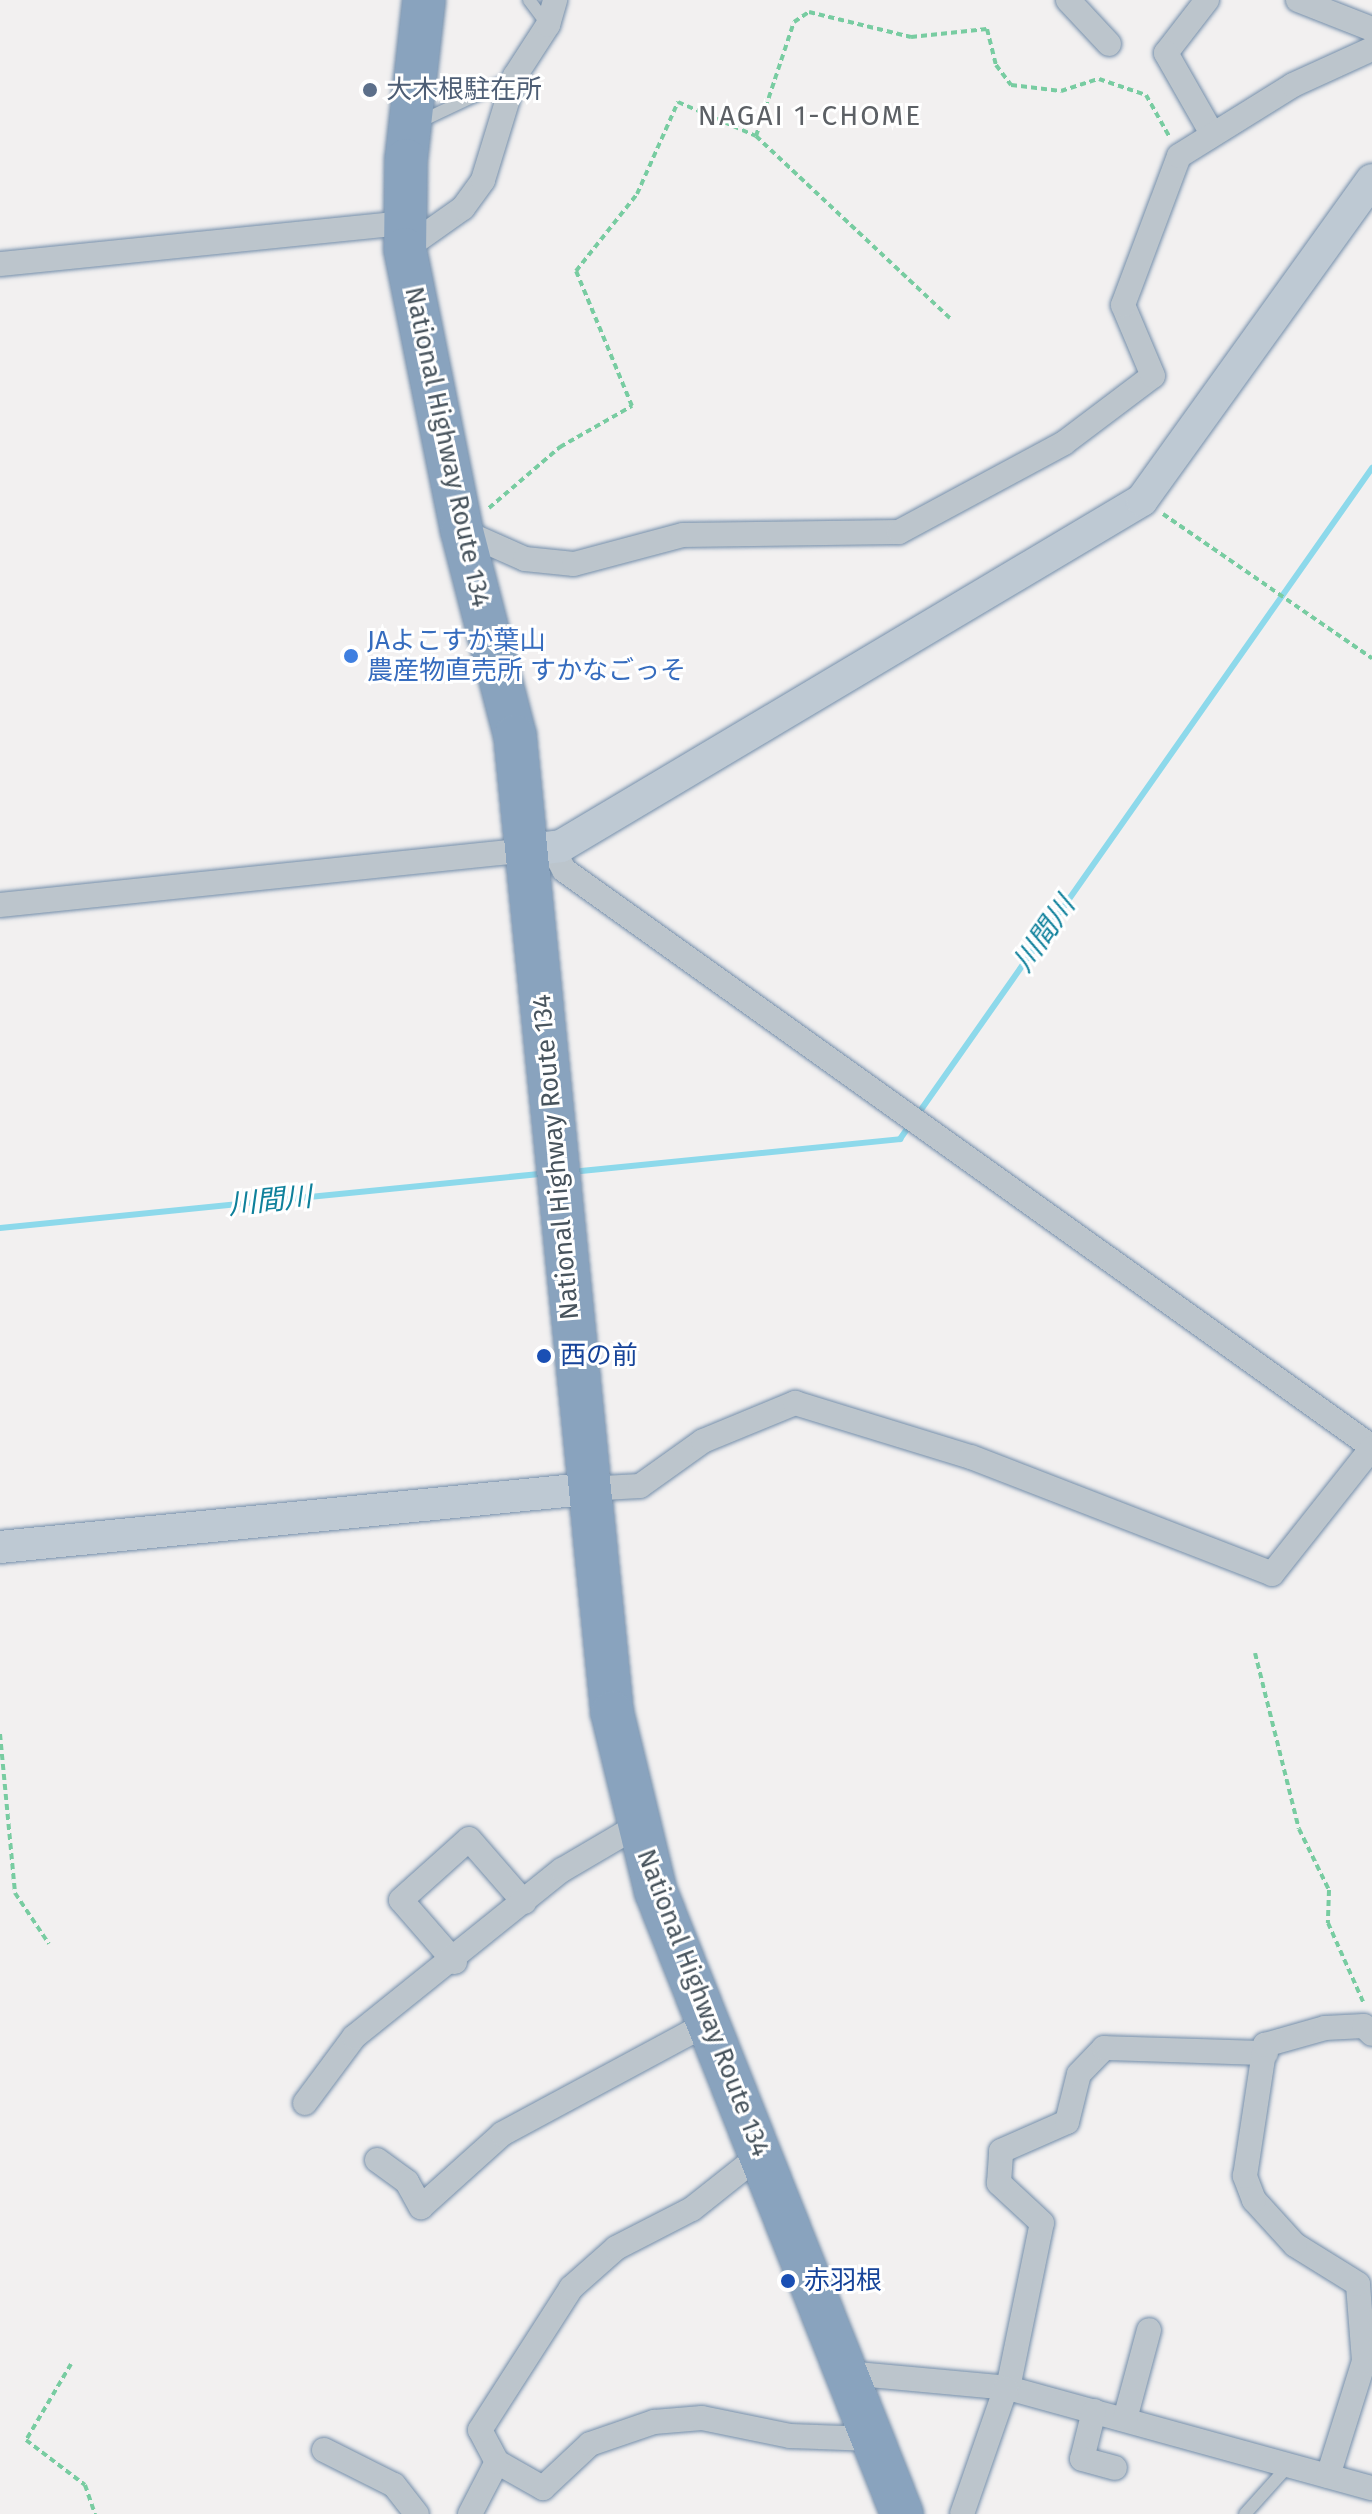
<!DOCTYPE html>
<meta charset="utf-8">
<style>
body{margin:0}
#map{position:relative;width:1372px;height:2514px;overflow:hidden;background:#f2f0f0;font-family:"Fira Sans","Noto Sans JP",sans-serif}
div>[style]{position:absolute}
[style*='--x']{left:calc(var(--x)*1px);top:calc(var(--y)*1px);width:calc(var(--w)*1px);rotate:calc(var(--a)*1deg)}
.stream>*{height:6px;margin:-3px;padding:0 3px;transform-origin:3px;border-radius:3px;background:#8dd9eb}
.path>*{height:4px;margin-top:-2px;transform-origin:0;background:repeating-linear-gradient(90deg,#78cca1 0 6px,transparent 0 10px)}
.roads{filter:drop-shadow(0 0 2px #748eaa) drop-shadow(0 0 2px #748eaa)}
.lane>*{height:12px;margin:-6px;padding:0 6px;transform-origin:6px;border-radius:6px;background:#bcc5cc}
.street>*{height:24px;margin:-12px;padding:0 12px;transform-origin:12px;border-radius:12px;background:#bcc5cc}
.secondary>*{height:32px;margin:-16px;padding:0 16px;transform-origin:16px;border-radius:16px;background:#bec9d3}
.highway>*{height:42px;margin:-21px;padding:0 21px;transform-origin:21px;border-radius:21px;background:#89a3be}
.dots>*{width:22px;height:22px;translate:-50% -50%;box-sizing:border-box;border:4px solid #fff;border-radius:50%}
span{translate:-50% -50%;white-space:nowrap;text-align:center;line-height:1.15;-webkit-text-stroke:6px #fff;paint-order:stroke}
.service-label{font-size:26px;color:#4e5e75}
.left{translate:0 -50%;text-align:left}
.street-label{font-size:26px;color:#48545d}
.shop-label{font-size:26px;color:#366cbe}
.transit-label{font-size:26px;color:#164399}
.neighbourhood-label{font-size:28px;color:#5c6065;letter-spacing:2px}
.water-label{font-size:28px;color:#0e809b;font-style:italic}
</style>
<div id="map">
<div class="stream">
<div style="--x:918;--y:1114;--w:790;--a:-54.9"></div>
<div style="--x:581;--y:1171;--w:321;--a:-5.7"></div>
<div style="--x:900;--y:1139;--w:19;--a:-55"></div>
<div style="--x:0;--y:1228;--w:542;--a:-5.72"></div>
</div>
<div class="path">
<div style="--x:756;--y:136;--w:266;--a:43.2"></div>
<div style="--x:489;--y:508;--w:94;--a:-40.7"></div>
<div style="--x:560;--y:447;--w:83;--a:-29.7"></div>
<div style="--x:632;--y:406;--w:146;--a:-112.5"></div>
<div style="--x:576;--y:271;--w:98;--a:-51.6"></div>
<div style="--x:637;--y:194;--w:101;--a:-66"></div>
<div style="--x:678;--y:102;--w:85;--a:23.6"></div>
<div style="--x:756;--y:136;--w:120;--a:-71.6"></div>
<div style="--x:794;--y:22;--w:18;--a:-34"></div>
<div style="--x:809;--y:12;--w:105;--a:13.8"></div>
<div style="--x:911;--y:37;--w:76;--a:-6"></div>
<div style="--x:987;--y:29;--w:37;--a:76"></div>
<div style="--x:996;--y:65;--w:25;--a:53"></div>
<div style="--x:1011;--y:85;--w:50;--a:6.8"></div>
<div style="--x:1061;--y:91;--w:40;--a:-18"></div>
<div style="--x:1099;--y:79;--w:50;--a:18.8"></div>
<div style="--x:1146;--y:95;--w:47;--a:60.7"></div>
<div style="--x:1163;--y:514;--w:254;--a:34.6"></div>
<div style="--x:1255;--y:1653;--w:181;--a:76"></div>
<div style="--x:1299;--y:1829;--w:68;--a:63.8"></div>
<div style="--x:1329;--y:1890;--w:33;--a:92"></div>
<div style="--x:1328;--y:1923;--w:89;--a:66"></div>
<div style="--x:0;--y:1734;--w:160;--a:84.6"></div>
<div style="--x:15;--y:1893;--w:61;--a:56.3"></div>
<div style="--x:71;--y:2364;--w:88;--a:120.6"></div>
<div style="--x:26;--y:2440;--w:74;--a:37.3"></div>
<div style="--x:85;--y:2485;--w:31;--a:71"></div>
</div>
<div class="roads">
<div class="lane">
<div style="--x:529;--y:0;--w:31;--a:53"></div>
<div style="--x:417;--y:123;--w:105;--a:-25.3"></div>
<div style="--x:1245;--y:2514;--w:64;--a:-48.1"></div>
</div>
<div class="street">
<div style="--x:1068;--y:0;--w:60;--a:47"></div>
<div style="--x:1207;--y:0;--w:67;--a:127.7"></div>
<div style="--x:1166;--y:53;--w:91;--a:60.3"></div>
<div style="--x:1298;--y:0;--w:79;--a:21.4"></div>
<div style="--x:405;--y:249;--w:71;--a:-35.3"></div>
<div style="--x:463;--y:208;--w:34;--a:-54"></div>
<div style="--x:483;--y:180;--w:109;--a:-72.9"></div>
<div style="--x:515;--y:76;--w:61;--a:-57.1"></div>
<div style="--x:548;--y:25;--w:26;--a:-74"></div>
<div style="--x:0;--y:264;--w:407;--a:-5.8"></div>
<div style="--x:462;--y:531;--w:69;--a:24"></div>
<div style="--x:525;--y:559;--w:49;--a:5.8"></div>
<div style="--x:574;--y:564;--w:113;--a:-14.9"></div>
<div style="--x:683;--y:535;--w:216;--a:-0.8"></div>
<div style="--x:899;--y:532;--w:187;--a:-28.3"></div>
<div style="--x:1064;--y:443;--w:111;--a:-37"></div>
<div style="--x:1153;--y:376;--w:77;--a:-112.9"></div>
<div style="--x:1123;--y:305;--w:159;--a:-69.4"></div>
<div style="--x:1179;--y:156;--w:134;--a:-31.9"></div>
<div style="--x:1293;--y:85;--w:87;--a:-24.5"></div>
<div style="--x:552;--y:848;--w:25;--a:61"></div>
<div style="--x:564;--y:870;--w:993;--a:35.53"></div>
<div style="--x:0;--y:905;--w:532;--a:-5.94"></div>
<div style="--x:585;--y:1489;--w:55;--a:-3.1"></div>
<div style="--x:640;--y:1486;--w:77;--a:-35.5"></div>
<div style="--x:703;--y:1441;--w:100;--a:-22.4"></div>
<div style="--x:795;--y:1403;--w:184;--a:17.1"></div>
<div style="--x:971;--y:1457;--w:323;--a:21.2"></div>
<div style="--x:1272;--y:1574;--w:161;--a:-51.6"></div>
<div style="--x:455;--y:1962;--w:82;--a:-131.1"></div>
<div style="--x:401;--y:1900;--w:91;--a:-41.9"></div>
<div style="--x:469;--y:1839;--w:84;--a:48.9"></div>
<div style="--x:305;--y:2103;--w:82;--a:-53.4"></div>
<div style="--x:354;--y:2037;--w:267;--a:-38.8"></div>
<div style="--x:562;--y:1870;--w:87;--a:-30.4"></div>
<div style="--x:377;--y:2160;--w:37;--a:36"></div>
<div style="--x:407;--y:2182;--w:29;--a:61"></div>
<div style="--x:421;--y:2207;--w:109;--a:-42"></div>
<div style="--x:502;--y:2134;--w:234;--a:-28.3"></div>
<div style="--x:847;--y:2373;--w:162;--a:5.3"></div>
<div style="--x:1008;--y:2388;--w:377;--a:15.4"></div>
<div style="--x:1008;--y:2388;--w:168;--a:-78.4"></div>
<div style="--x:1042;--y:2223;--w:59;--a:-137.1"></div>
<div style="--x:999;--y:2183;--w:32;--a:-86"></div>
<div style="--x:1001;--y:2151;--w:72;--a:-23.7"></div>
<div style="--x:1067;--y:2122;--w:49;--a:-76"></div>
<div style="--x:1079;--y:2074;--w:36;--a:-46"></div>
<div style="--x:1104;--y:2048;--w:162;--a:1.8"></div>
<div style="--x:1094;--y:2411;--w:49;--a:104"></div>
<div style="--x:1082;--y:2459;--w:34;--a:15"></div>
<div style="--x:1125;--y:2419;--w:92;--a:-74.9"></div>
<div style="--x:324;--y:2450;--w:78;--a:26.6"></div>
<div style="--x:394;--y:2485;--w:37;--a:52"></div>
<div style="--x:497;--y:2462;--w:53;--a:29.5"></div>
<div style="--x:543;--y:2488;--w:64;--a:-43.1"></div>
<div style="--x:590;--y:2444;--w:68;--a:-19"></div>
<div style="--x:654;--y:2422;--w:48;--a:-4.8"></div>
<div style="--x:702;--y:2418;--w:90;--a:11.6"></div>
<div style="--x:790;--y:2436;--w:83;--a:2.1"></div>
<div style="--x:1328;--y:2476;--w:121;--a:-72.6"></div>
<div style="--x:1364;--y:2361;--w:77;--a:-94.5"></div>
<div style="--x:1358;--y:2284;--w:74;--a:-148.2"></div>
<div style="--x:1295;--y:2245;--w:61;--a:-132.3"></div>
<div style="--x:1254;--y:2200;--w:26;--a:-111"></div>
<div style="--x:1245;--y:2176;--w:133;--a:-81.3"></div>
<div style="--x:1265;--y:2045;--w:62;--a:-15.8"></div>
<div style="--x:1325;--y:2028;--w:39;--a:-3"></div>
<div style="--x:1364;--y:2026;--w:11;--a:45"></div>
<div style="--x:470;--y:2514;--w:59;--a:-62.6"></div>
<div style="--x:497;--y:2462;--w:36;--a:-118"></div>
<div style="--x:480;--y:2430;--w:169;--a:-57.3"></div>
<div style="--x:571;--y:2288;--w:60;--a:-41.6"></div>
<div style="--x:616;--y:2248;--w:85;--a:-27.2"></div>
<div style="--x:692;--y:2209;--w:87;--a:-38.5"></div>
<div style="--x:962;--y:2514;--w:133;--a:-70.8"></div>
</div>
<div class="secondary">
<div style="--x:529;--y:850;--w:32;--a:-7"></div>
<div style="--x:561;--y:846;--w:676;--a:-30.77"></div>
<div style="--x:1142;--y:500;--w:394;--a:-54.3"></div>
<div style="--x:0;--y:1547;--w:588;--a:-5.66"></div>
</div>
<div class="highway">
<div style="--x:424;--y:0;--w:161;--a:96.4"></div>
<div style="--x:406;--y:160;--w:89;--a:90.6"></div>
<div style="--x:405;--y:249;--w:288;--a:78.6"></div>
<div style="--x:462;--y:531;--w:212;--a:75.5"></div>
<div style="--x:515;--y:736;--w:981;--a:84.32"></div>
<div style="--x:612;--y:1712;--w:185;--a:76.3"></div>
<div style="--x:656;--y:1892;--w:669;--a:68.42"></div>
</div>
</div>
<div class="dots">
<div style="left:370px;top:90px;background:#5c6f8a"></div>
<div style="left:351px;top:656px;background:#3f7fe0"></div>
<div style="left:544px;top:1356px;background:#1a4fb4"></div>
<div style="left:788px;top:2281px;background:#1a4fb4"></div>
</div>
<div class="service-label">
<span class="left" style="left:386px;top:90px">大木根駐在所</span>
</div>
<div class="street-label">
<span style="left:447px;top:447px;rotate:78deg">National Highway Route 134</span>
<span style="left:556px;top:1157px;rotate:-95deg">National Highway Route 134</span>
<span style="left:703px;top:2003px;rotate:69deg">National Highway Route 134</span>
</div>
<div class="shop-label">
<span class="left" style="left:367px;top:656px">JAよこすか葉山<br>農産物直売所 すかなごっそ</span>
</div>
<div class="transit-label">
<span class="left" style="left:560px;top:1356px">西の前</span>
<span class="left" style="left:804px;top:2281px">赤羽根</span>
</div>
<div class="neighbourhood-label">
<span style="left:810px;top:116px">NAGAI 1-CHOME</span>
</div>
<div class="water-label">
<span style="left:1044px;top:934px;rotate:-55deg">川間川</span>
<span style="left:270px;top:1201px;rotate:-6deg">川間川</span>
</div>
</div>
